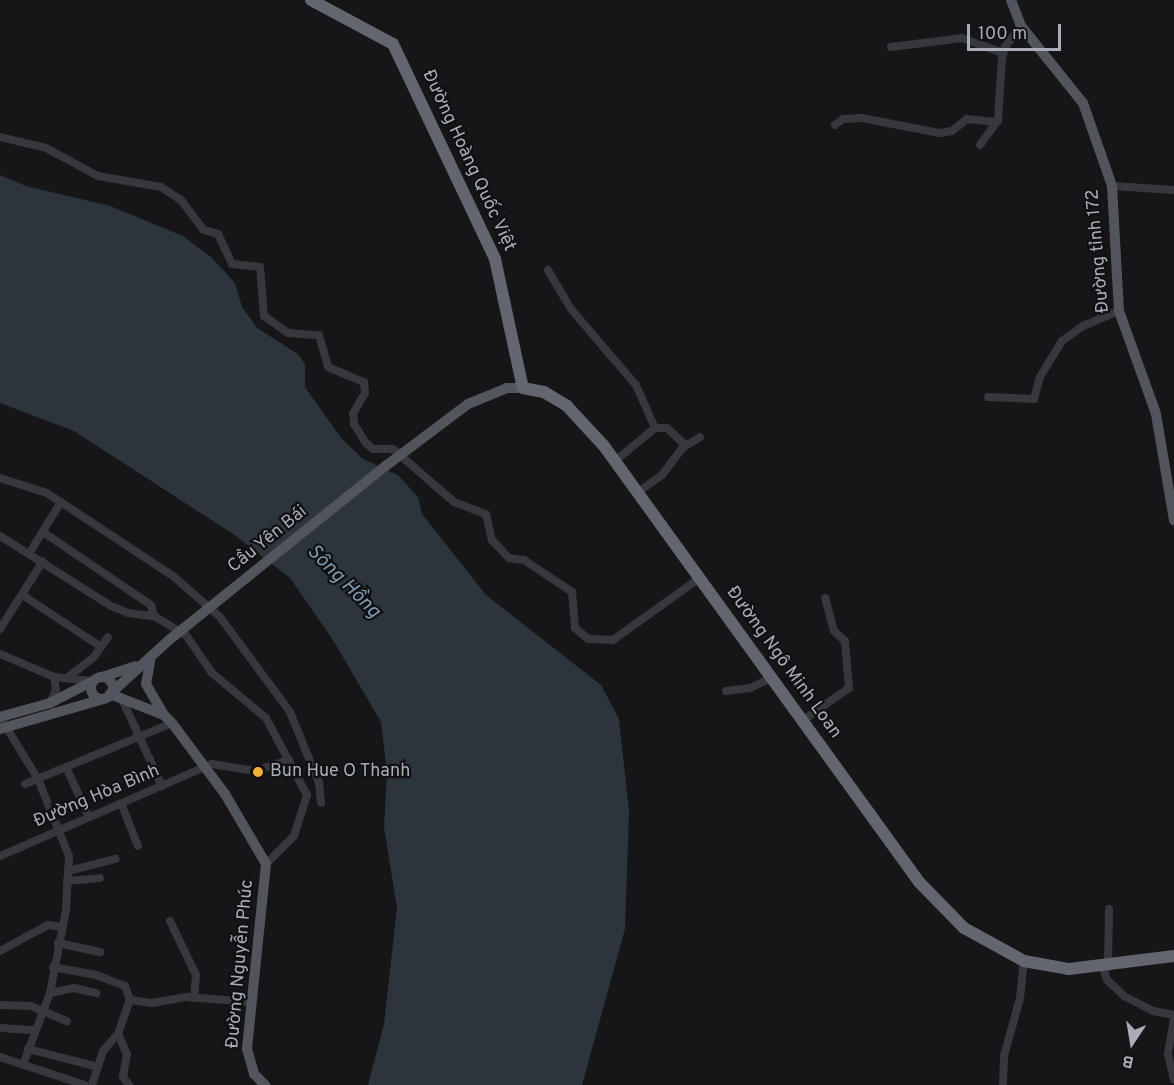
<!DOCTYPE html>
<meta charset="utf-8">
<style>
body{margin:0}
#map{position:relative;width:1174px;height:1085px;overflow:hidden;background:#161618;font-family:Overpass,sans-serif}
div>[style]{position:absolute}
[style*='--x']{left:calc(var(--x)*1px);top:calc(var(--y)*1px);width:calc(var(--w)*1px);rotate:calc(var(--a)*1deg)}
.water>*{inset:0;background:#2c353c}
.minor>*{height:8px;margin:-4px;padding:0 4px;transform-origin:4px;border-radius:4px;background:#37383d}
.major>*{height:10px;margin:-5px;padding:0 5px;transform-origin:5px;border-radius:5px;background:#53555c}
.major>.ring{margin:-5px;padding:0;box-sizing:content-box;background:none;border:10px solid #53555c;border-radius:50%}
.highway>*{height:12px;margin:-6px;padding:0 6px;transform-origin:6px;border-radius:6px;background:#63666e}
.major-bridge>*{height:10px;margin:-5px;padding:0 5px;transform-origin:5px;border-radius:5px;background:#53555c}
.dots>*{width:16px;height:16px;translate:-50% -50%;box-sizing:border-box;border:3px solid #111113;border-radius:50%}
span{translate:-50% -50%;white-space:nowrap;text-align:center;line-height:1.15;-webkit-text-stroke:4.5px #111113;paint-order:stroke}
.street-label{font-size:18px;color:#a8adb8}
.poi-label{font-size:18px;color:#a8adb8}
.left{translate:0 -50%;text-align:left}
.water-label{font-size:20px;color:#7f9bb3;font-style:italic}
.north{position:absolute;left:1102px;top:1013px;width:60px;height:60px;-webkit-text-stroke:4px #111113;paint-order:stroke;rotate:192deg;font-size:16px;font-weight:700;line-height:24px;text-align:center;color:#a8adb8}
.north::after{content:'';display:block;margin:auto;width:21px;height:27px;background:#a8adb8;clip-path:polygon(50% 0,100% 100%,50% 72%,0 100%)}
.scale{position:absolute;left:967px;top:24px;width:94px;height:27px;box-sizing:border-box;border:3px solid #a8adb8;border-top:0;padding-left:8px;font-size:18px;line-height:21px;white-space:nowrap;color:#a8adb8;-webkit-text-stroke:4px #111113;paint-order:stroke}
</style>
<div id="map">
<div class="water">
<div style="clip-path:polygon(0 175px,26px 186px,110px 206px,183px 236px,212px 258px,235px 283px,242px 307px,257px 328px,298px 354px,305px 364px,305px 387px,341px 438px,363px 459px,398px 475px,418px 497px,422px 514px,486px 595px,601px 685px,619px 719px,629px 811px,625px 929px,582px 1085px,368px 1085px,384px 1024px,397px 908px,384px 827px,387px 772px,381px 722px,333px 640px,290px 578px,236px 536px,74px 431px,0 403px)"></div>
</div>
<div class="minor">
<div style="--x:891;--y:47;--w:72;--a:-7.2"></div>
<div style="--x:962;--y:38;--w:44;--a:20.1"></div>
<div style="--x:835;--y:125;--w:10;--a:-37"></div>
<div style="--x:843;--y:119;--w:19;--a:-3"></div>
<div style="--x:862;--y:118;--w:78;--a:11"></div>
<div style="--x:939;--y:133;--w:13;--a:-9"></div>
<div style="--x:952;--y:131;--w:19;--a:-39"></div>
<div style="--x:967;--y:119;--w:30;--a:6"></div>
<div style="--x:0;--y:137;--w:47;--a:13.4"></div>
<div style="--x:46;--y:148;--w:59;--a:28.3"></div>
<div style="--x:98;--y:176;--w:64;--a:9.9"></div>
<div style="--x:161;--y:187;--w:24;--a:33"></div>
<div style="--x:181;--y:200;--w:38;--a:53"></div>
<div style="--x:204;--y:230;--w:15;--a:16"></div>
<div style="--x:218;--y:234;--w:33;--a:65"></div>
<div style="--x:232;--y:264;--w:28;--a:6"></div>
<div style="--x:260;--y:267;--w:49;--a:85.3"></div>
<div style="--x:264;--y:316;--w:29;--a:35"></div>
<div style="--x:288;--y:333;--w:31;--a:4"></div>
<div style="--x:319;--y:335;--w:33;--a:74"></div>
<div style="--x:328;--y:367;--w:39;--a:23"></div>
<div style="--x:364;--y:382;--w:11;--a:85"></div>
<div style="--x:365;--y:393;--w:24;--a:120"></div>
<div style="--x:353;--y:414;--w:10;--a:84"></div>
<div style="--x:354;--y:424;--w:22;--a:58"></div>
<div style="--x:366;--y:443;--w:9;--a:41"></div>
<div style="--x:373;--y:449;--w:20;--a:0"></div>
<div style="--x:393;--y:449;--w:81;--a:41"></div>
<div style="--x:454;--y:502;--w:34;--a:21"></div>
<div style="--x:486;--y:514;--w:27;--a:77"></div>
<div style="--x:492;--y:540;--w:25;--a:47"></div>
<div style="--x:509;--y:558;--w:15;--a:8"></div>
<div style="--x:524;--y:560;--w:58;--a:33.7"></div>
<div style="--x:572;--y:592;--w:36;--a:85"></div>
<div style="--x:575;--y:628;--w:17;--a:40"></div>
<div style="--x:588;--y:639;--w:25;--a:2"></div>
<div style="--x:613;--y:640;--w:107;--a:-35.5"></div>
<div style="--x:980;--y:145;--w:31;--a:-54"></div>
<div style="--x:998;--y:120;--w:62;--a:-86.3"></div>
<div style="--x:1002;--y:58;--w:11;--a:-75"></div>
<div style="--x:1005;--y:47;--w:26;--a:-53"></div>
<div style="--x:1112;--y:186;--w:62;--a:3.7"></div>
<div style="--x:548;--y:270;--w:45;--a:59.5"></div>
<div style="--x:571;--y:309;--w:100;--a:49.5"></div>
<div style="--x:636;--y:385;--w:47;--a:66.2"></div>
<div style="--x:988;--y:397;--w:46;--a:2.5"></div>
<div style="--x:1034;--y:399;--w:23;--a:-75"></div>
<div style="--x:1040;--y:377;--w:42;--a:-58.6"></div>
<div style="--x:1062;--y:341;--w:26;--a:-36"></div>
<div style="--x:1083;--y:326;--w:39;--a:-23"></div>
<div style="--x:615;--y:461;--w:52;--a:-39.5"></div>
<div style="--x:655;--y:428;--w:12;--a:0"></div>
<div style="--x:667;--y:428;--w:25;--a:43"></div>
<div style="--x:0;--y:478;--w:49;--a:17.7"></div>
<div style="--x:47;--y:493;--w:151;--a:33.4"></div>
<div style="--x:173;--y:576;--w:62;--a:41.1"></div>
<div style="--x:220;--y:617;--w:118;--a:53.6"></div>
<div style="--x:290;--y:712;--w:77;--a:67.8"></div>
<div style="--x:319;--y:783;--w:20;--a:84"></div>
<div style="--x:637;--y:493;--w:31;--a:-36"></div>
<div style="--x:662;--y:475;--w:34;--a:-53"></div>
<div style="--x:682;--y:448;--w:21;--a:-31"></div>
<div style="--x:43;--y:532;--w:130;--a:34.1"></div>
<div style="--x:151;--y:605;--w:11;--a:75"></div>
<div style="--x:0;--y:536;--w:131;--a:32.2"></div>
<div style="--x:111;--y:606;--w:18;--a:22"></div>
<div style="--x:128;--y:613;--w:26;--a:7"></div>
<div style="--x:154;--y:616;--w:37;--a:31"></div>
<div style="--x:186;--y:635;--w:46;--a:55.6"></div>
<div style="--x:212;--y:673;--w:70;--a:39.8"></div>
<div style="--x:266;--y:718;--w:87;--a:62"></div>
<div style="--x:307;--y:795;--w:43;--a:107.6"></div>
<div style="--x:294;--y:836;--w:40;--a:135"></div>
<div style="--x:30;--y:552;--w:59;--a:-58.2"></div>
<div style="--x:24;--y:596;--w:92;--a:33.5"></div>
<div style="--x:0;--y:629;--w:80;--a:-57.7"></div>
<div style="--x:0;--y:654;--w:59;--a:23.1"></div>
<div style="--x:54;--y:677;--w:37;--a:6"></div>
<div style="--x:67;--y:678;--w:34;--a:-38"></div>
<div style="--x:94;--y:657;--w:24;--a:-55"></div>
<div style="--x:726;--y:691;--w:24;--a:-7"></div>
<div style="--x:750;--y:688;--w:23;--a:-25"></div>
<div style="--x:122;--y:699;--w:96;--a:65.3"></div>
<div style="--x:50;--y:703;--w:14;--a:-65"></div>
<div style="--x:56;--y:690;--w:13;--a:-99"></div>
<div style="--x:0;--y:717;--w:73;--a:58.5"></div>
<div style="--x:38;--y:779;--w:83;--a:68.1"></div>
<div style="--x:69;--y:856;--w:54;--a:93.2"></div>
<div style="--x:66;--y:910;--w:85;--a:100.9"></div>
<div style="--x:50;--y:993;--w:77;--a:110.6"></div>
<div style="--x:802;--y:721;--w:57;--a:-35.1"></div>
<div style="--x:849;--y:688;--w:47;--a:-94.9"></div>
<div style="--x:845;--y:641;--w:15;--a:-138"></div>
<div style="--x:834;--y:631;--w:34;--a:-105"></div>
<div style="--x:66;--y:767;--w:55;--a:65.3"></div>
<div style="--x:25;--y:784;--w:159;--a:-22.5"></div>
<div style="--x:121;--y:803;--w:46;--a:68.4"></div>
<div style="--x:0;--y:856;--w:231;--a:-23.5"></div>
<div style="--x:212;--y:764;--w:44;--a:9.2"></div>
<div style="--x:255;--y:771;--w:36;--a:-18"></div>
<div style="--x:68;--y:871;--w:49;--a:-14.3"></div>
<div style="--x:67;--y:881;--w:33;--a:-5"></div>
<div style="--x:170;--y:921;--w:60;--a:64.3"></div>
<div style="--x:196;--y:975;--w:23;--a:95"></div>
<div style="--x:58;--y:943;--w:43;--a:12.1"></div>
<div style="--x:0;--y:951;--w:55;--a:-28.4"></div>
<div style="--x:48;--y:925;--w:15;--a:8"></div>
<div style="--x:53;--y:967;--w:44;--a:10.5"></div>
<div style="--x:96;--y:975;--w:31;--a:21"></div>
<div style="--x:125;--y:986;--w:15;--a:70"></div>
<div style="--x:1103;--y:967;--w:14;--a:73"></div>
<div style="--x:1107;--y:980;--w:23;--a:43"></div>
<div style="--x:1124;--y:996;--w:33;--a:27"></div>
<div style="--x:1153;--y:1011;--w:21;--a:11"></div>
<div style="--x:1108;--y:967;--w:58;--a:-89"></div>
<div style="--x:50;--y:993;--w:25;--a:-12"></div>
<div style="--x:74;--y:988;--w:23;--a:13"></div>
<div style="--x:0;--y:1005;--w:31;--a:2"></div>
<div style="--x:31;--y:1006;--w:39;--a:23"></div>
<div style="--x:1174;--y:1019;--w:36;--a:100"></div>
<div style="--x:1168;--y:1054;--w:26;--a:77"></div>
<div style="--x:2;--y:1028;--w:32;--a:4"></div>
<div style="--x:118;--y:1034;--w:22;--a:66"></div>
<div style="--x:127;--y:1054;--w:23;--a:100"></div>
<div style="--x:123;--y:1077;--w:10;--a:53"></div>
<div style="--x:28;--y:1049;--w:72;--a:14.4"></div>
<div style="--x:0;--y:1057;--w:89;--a:18.2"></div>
<div style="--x:92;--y:1085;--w:36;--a:-72"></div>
<div style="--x:103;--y:1051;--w:23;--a:-49"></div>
<div style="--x:118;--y:1034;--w:36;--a:-71"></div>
<div style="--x:130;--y:1000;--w:22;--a:8"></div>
<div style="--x:152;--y:1003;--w:35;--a:-10"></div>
<div style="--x:186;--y:997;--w:66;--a:4.3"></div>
<div style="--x:1003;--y:1085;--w:29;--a:-88"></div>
<div style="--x:1004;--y:1056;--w:60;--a:-74.6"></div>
<div style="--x:1020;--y:998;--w:37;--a:-84"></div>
</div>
<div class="major">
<div style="--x:1011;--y:0;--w:28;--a:69"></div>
<div style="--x:1021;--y:26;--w:99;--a:51.2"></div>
<div style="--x:1083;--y:103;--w:88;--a:70.7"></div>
<div style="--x:1112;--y:186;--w:125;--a:86.8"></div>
<div style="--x:1119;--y:311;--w:109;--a:70.2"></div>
<div style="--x:1156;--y:414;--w:108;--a:80.4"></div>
<div style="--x:387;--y:465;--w:101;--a:-37"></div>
<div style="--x:468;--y:404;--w:42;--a:-22.3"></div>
<div style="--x:507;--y:388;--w:16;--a:0"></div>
<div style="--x:169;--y:640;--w:80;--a:137.5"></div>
<div style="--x:110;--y:694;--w:58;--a:21.3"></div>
<div style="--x:164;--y:715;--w:11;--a:45"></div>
<div style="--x:172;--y:723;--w:89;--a:53.3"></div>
<div style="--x:225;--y:794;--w:81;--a:59.6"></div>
<div style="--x:266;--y:864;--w:186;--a:95.9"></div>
<div style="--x:247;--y:1049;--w:26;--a:74"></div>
<div style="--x:254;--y:1074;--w:16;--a:45"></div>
<div style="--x:151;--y:656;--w:28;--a:100"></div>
<div style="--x:146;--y:684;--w:36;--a:60"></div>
<div style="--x:102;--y:677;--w:35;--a:-18"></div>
<div class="ring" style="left:91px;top:677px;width:12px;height:12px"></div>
<div style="--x:0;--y:717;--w:52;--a:-15.6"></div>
<div style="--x:50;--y:703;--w:48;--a:-27.1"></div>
<div style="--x:0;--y:729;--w:107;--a:-16.2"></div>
</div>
<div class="highway">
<div style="--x:311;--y:0;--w:93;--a:28.2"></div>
<div style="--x:393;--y:44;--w:238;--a:64.6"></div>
<div style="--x:495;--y:259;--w:132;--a:77.8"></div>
<div style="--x:523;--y:388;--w:21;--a:11"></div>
<div style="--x:544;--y:392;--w:27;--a:31"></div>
<div style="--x:567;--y:406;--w:54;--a:47.2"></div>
<div style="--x:604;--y:446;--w:538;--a:54.15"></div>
<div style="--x:919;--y:882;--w:64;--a:45.6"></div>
<div style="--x:964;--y:928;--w:68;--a:28.8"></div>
<div style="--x:1024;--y:961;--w:46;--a:10.1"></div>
<div style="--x:1069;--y:969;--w:106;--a:-7.1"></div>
</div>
<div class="major-bridge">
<div style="--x:169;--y:640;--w:280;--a:-38.8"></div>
</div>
<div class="dots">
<div style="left:258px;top:772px;background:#f2b134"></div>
</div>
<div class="street-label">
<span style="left:468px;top:161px;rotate:65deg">Đường Hoàng Quốc Việt</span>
<span style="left:1099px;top:251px;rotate:-95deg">Đường tỉnh 172</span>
<span style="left:268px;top:540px;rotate:-39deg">Cầu Yên Bái</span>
<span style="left:783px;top:663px;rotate:54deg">Đường Ngô Minh Loan</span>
<span style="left:97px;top:797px;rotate:-23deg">Đường Hòa Bình</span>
<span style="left:241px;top:964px;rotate:-85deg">Đường Nguyễn Phúc</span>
</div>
<div class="poi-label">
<span class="left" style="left:270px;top:772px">Bun Hue O Thanh</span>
</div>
<div class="water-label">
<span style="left:343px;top:582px;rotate:45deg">Sông Hồng</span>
</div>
<div class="north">B</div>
<div class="scale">100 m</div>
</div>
